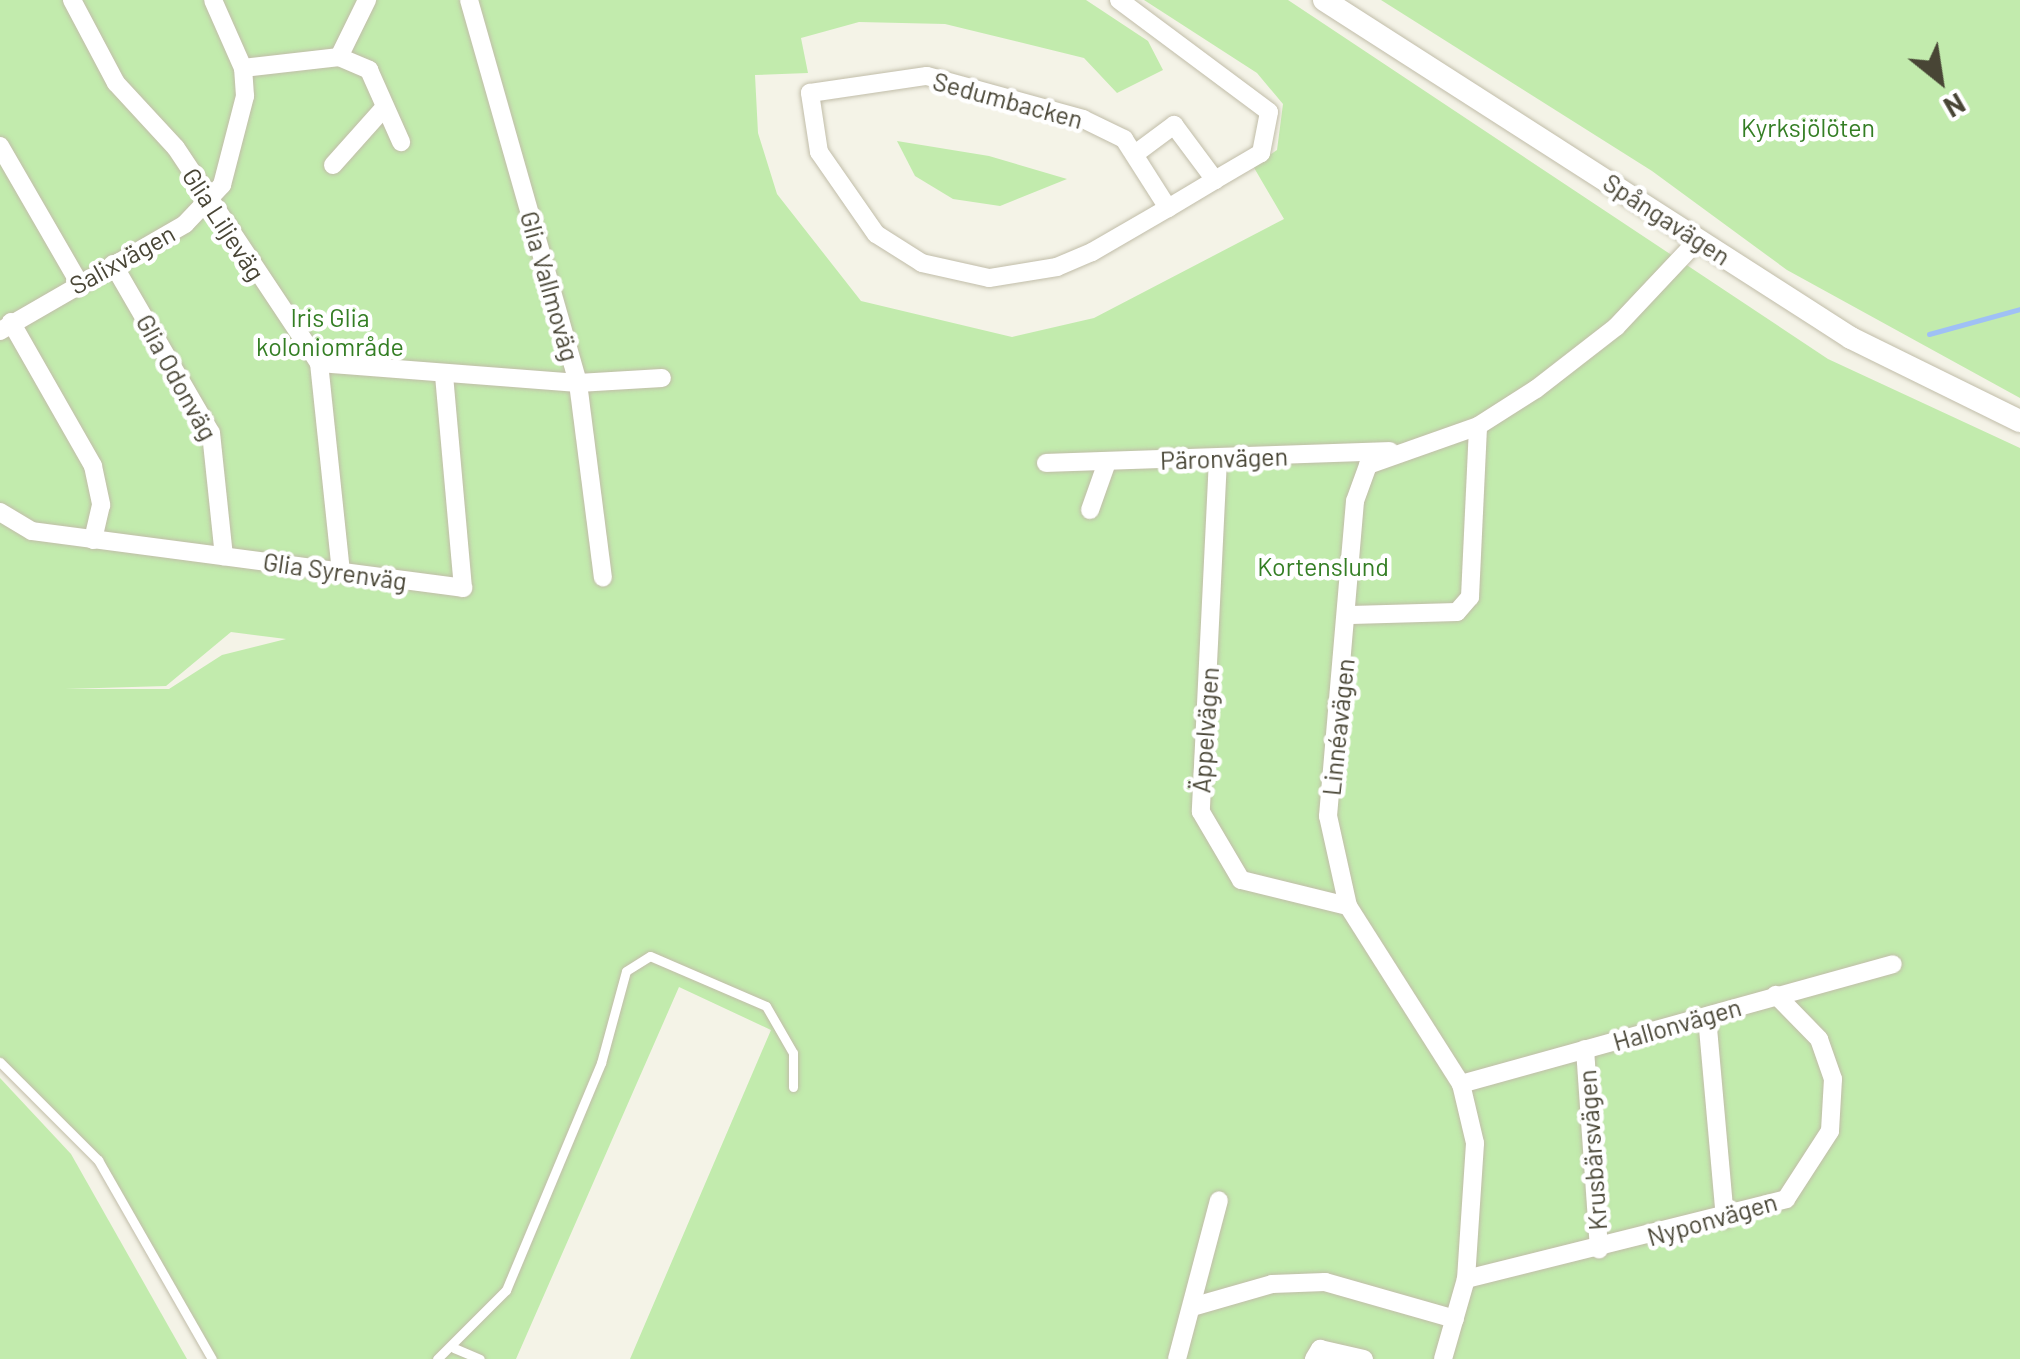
<!DOCTYPE html>
<meta charset="utf-8">
<style>
body{margin:0}
#map{position:relative;width:2020px;height:1359px;overflow:hidden;background:#f4f3e7;font-family:Barlow,sans-serif}
div>[style]{position:absolute}
[style*='--x']{left:calc(var(--x)*1px);top:calc(var(--y)*1px);width:calc(var(--w)*1px);rotate:calc(var(--a)*1deg)}
.green>*{inset:0;background:#c2ebad}
.stream>*{height:5px;margin:-2.5px;padding:0 2.5px;transform-origin:2.5px;border-radius:2.5px;background:#9fc0f5}
.roads{filter:drop-shadow(0 0 2px #c1bda9) drop-shadow(0 0 2px #c1bda9)}
.service>*{height:9px;margin:-4.5px;padding:0 4.5px;transform-origin:4.5px;border-radius:4.5px;background:#fff}
.minor>*{height:18px;margin:-9px;padding:0 9px;transform-origin:9px;border-radius:9px;background:#fff}
.tertiary>*{height:22px;margin:-11px;padding:0 11px;transform-origin:11px;border-radius:11px;background:#fff}
span{translate:-50% -50%;white-space:nowrap;text-align:center;line-height:1.15;-webkit-text-stroke:9px #fff;paint-order:stroke}
.street-label{font-size:25px;color:#484535}
.park-label{font-size:25px;color:#347e24}
.north{position:absolute;left:1890px;top:30px;width:100px;height:100px;-webkit-text-stroke:8px #fff;paint-order:stroke;rotate:150deg;font-size:28px;font-weight:700;line-height:40px;text-align:center;color:#484535}
.north::after{content:'';display:block;margin:auto;width:35px;height:45px;background:#484535;clip-path:polygon(50% 0,100% 100%,50% 72%,0 100%)}
</style>
<div id="map">
<div class="green">
<div style="clip-path:polygon(evenodd,0 0,1086px 0,1148px 41px,1163px 70px,1117px 93px,1084px 58px,945px 24px,859px 22px,801px 38px,808px 73px,755px 75px,758px 133px,777px 194px,861px 301px,1012px 337px,1094px 318px,1284px 219px,1253px 166px,1277px 150px,1283px 104px,1257px 73px,1144px 0,1288px 0,1828px 359px,2020px 448px,2020px 1359px,630px 1359px,771px 1030px,679px 987px,516px 1359px,212px 1359px,98px 1160px,0 1062px,0 0,231px 632px,286px 639px,222px 655px,169px 689px,65px 689px,166px 686px,231px 632px)"></div>
<div style="clip-path:polygon(1381px 0,2020px 0,2020px 398px,1787px 270px,1652px 171px)"></div>
<div style="clip-path:polygon(897px 141px,989px 156px,1067px 179px,1000px 206px,953px 199px,915px 176px)"></div>
<div style="clip-path:polygon(0 1078px,71px 1154px,187px 1359px,0 1359px)"></div>
</div>
<div class="stream">
<div style="--x:1929;--y:334;--w:94;--a:-15.4"></div>
</div>
<div class="roads">
<div class="service">
<div style="--x:0;--y:1062;--w:139;--a:45"></div>
<div style="--x:98;--y:1160;--w:229;--a:60.2"></div>
<div style="--x:454;--y:1348;--w:28;--a:23"></div>
<div style="--x:437;--y:1359;--w:98;--a:-45"></div>
<div style="--x:506;--y:1290;--w:246;--a:-67.3"></div>
<div style="--x:601;--y:1063;--w:95;--a:-74.8"></div>
<div style="--x:626;--y:971;--w:28;--a:-32"></div>
<div style="--x:650;--y:956;--w:126;--a:23.3"></div>
<div style="--x:766;--y:1006;--w:54;--a:60.1"></div>
<div style="--x:793;--y:1053;--w:34;--a:90"></div>
</div>
<div class="minor">
<div style="--x:72;--y:0;--w:94;--a:62.1"></div>
<div style="--x:116;--y:83;--w:88;--a:47.3"></div>
<div style="--x:176;--y:148;--w:258;--a:56.4"></div>
<div style="--x:319;--y:363;--w:260;--a:4.4"></div>
<div style="--x:578;--y:383;--w:84;--a:-3.4"></div>
<div style="--x:469;--y:0;--w:398;--a:74.1"></div>
<div style="--x:578;--y:383;--w:196;--a:82.7"></div>
<div style="--x:1119;--y:0;--w:187;--a:36.7"></div>
<div style="--x:1269;--y:112;--w:42;--a:101"></div>
<div style="--x:1261;--y:153;--w:53;--a:149.6"></div>
<div style="--x:339;--y:57;--w:33;--a:23"></div>
<div style="--x:369;--y:70;--w:79;--a:66"></div>
<div style="--x:243;--y:68;--w:97;--a:-6.5"></div>
<div style="--x:339;--y:57;--w:64;--a:-63.8"></div>
<div style="--x:0;--y:146;--w:158;--a:60"></div>
<div style="--x:1135;--y:154;--w:49;--a:-36.6"></div>
<div style="--x:1174;--y:125;--w:69;--a:53.3"></div>
<div style="--x:1215;--y:180;--w:55;--a:149.2"></div>
<div style="--x:1168;--y:208;--w:88;--a:149.9"></div>
<div style="--x:1092;--y:252;--w:38;--a:157"></div>
<div style="--x:1057;--y:267;--w:69;--a:170.8"></div>
<div style="--x:989;--y:278;--w:69;--a:-167.4"></div>
<div style="--x:922;--y:263;--w:54;--a:-147.8"></div>
<div style="--x:876;--y:234;--w:100;--a:-124.8"></div>
<div style="--x:819;--y:152;--w:60;--a:-98.7"></div>
<div style="--x:810;--y:93;--w:118;--a:-8.3"></div>
<div style="--x:927;--y:76;--w:162;--a:15.4"></div>
<div style="--x:1083;--y:119;--w:46;--a:26"></div>
<div style="--x:1124;--y:139;--w:82;--a:57.5"></div>
<div style="--x:333;--y:165;--w:76;--a:-48.2"></div>
<div style="--x:113;--y:264;--w:195;--a:59.9"></div>
<div style="--x:211;--y:433;--w:124;--a:84"></div>
<div style="--x:11;--y:322;--w:166;--a:60.3"></div>
<div style="--x:93;--y:466;--w:40;--a:78"></div>
<div style="--x:101;--y:505;--w:36;--a:103"></div>
<div style="--x:0;--y:331;--w:214;--a:-30"></div>
<div style="--x:185;--y:224;--w:54;--a:-46.5"></div>
<div style="--x:222;--y:185;--w:92;--a:-75.5"></div>
<div style="--x:245;--y:96;--w:28;--a:-94"></div>
<div style="--x:243;--y:68;--w:74;--a:-113.8"></div>
<div style="--x:319;--y:363;--w:210;--a:84"></div>
<div style="--x:1218;--y:459;--w:353;--a:92.8"></div>
<div style="--x:1201;--y:812;--w:79;--a:59.5"></div>
<div style="--x:1241;--y:880;--w:110;--a:13.7"></div>
<div style="--x:1046;--y:463;--w:344;--a:-2"></div>
<div style="--x:1090;--y:510;--w:51;--a:-70.5"></div>
<div style="--x:0;--y:512;--w:37;--a:31"></div>
<div style="--x:32;--y:531;--w:435;--a:7.5"></div>
<div style="--x:463;--y:588;--w:214;--a:-95.1"></div>
<div style="--x:1351;--y:615;--w:106;--a:-1.6"></div>
<div style="--x:1457;--y:612;--w:20;--a:-49"></div>
<div style="--x:1470;--y:597;--w:171;--a:-87.3"></div>
<div style="--x:1707;--y:1017;--w:203;--a:84.9"></div>
<div style="--x:1585;--y:1049;--w:201;--a:86"></div>
<div style="--x:1461;--y:1084;--w:448;--a:-15.5"></div>
<div style="--x:1466;--y:1279;--w:330;--a:-14"></div>
<div style="--x:1786;--y:1199;--w:81;--a:-57.1"></div>
<div style="--x:1830;--y:1131;--w:52;--a:-86.7"></div>
<div style="--x:1833;--y:1079;--w:42;--a:-109.3"></div>
<div style="--x:1819;--y:1039;--w:62;--a:-134.3"></div>
<div style="--x:1192;--y:1307;--w:83;--a:-16"></div>
<div style="--x:1272;--y:1284;--w:53;--a:-2.2"></div>
<div style="--x:1325;--y:1282;--w:135;--a:15.9"></div>
<div style="--x:1177;--y:1359;--w:164;--a:-75.2"></div>
<div style="--x:1314;--y:1359;--w:12;--a:-59"></div>
<div style="--x:1320;--y:1349;--w:45;--a:12.8"></div>
<div style="--x:1443;--y:1359;--w:83;--a:-74"></div>
<div style="--x:1466;--y:1279;--w:136;--a:-86.2"></div>
<div style="--x:1475;--y:1143;--w:61;--a:-103.3"></div>
<div style="--x:1461;--y:1084;--w:211;--a:-122.4"></div>
<div style="--x:1348;--y:906;--w:92;--a:-102.5"></div>
<div style="--x:1328;--y:816;--w:316;--a:-85.1"></div>
<div style="--x:1355;--y:501;--w:38;--a:-70"></div>
<div style="--x:1368;--y:465;--w:117;--a:-19.5"></div>
<div style="--x:1478;--y:426;--w:69;--a:-32.5"></div>
<div style="--x:1536;--y:389;--w:101;--a:-37.8"></div>
<div style="--x:1616;--y:327;--w:121;--a:-46.7"></div>
</div>
<div class="tertiary">
<div style="--x:1324;--y:0;--w:626;--a:32.67"></div>
<div style="--x:1851;--y:338;--w:188;--a:26.2"></div>
</div>
</div>
<div class="street-label">
<span style="left:1008px;top:100px;rotate:15deg">Sedumbacken</span>
<span style="left:1667px;top:219px;rotate:33deg">Spångavägen</span>
<span style="left:224px;top:224px;rotate:57deg">Glia Liljeväg</span>
<span style="left:122px;top:259px;rotate:-29deg">Salixvägen</span>
<span style="left:550px;top:286px;rotate:74deg">Glia Vallmoväg</span>
<span style="left:177px;top:377px;rotate:61deg">Glia Odonväg</span>
<span style="left:1224px;top:458px;rotate:-2deg">Päronvägen</span>
<span style="left:335px;top:571px;rotate:8deg">Glia Syrenväg</span>
<span style="left:1338px;top:727px;rotate:-84deg">Linnéavägen</span>
<span style="left:1205px;top:730px;rotate:-86deg">Äppelvägen</span>
<span style="left:1677px;top:1024px;rotate:-16deg">Hallonvägen</span>
<span style="left:1592px;top:1150px;rotate:-94deg">Krusbärsvägen</span>
<span style="left:1712px;top:1219px;rotate:-16deg">Nyponvägen</span>
</div>
<div class="park-label">
<span style="left:1808px;top:127px">Kyrksjölöten</span>
<span style="left:330px;top:332px">Iris Glia<br>koloniområde</span>
<span style="left:1323px;top:566px">Kortenslund</span>
</div>
<div class="north">N</div>
</div>
